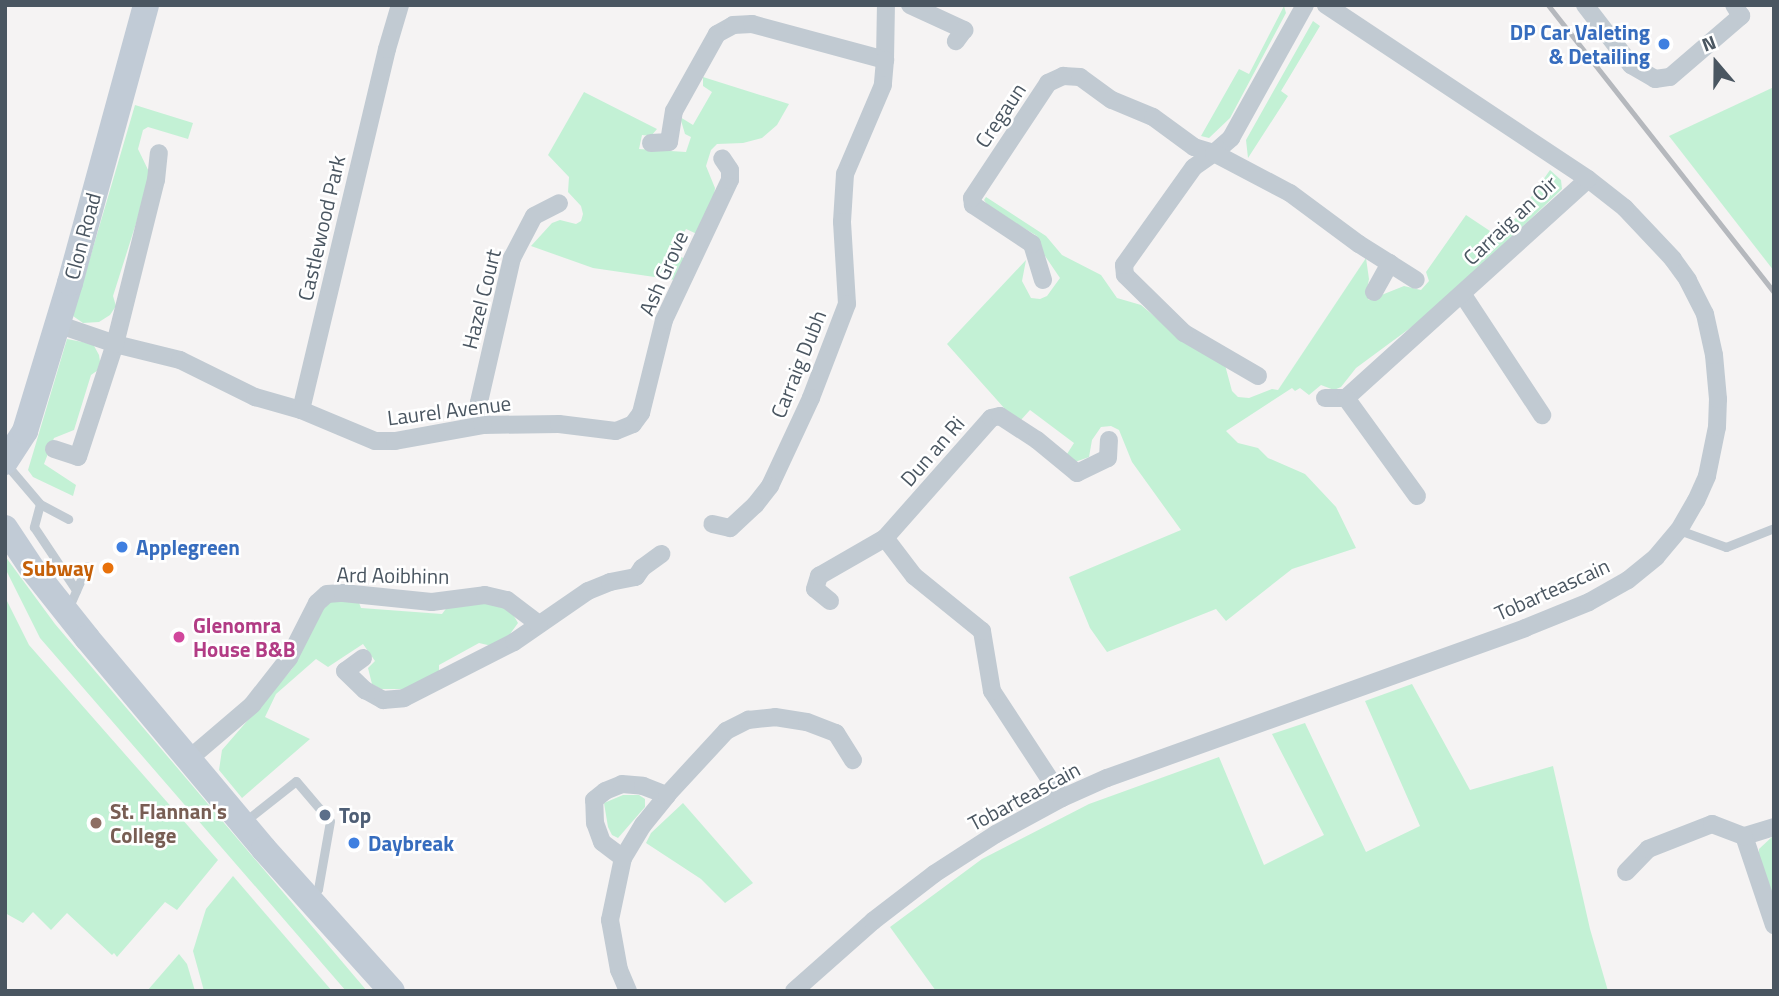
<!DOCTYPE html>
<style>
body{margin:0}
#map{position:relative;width:1779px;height:996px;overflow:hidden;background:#f5f3f3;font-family:"Titillium Web",sans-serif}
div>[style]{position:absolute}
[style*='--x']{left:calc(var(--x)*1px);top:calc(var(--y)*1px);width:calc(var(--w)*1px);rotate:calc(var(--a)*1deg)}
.green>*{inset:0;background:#c3f1d5}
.service>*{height:9px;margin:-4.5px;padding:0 4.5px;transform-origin:4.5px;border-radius:4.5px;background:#c1cad2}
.minor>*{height:18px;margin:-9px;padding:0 9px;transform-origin:9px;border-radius:9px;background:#c1cad2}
.secondary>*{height:26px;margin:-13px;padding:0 13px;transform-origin:13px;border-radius:13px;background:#c1cbd6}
.rail>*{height:5px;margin:-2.5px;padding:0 2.5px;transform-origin:2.5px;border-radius:2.5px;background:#b5b8bd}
.dots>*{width:19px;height:19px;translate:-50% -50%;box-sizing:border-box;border:4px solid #fff;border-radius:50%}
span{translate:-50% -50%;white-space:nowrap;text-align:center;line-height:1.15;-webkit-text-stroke:5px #fff;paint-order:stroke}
.shop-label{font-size:21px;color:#366cbe;font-weight:700}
.right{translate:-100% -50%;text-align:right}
.left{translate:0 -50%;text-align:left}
.street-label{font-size:21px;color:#4a5661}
.food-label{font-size:21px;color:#c56008;font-weight:700}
.hotel-label{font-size:21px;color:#b23c85;font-weight:700}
.education-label{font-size:21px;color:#785e54;font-weight:700}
.service-label{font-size:21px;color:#4e5e75;font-weight:700}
.frame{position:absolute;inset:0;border:7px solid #4a5661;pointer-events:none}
.north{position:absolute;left:1681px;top:28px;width:70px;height:70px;-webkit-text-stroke:5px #fff;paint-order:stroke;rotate:340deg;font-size:19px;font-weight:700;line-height:28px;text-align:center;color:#4a5661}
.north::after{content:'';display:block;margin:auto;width:24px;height:32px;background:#4a5661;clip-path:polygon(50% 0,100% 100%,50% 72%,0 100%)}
</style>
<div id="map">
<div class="green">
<div style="clip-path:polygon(1284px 6px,1286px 13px,1230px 118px,1209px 138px,1201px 136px,1239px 69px,1249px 74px)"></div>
<div style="clip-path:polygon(1313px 21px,1320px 26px,1281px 91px,1288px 96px,1248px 158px,1246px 140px)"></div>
<div style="clip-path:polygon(703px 77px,789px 104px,777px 125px,762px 138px,743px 143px,717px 144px,711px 150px,706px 166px,715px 188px,714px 197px,697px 234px,686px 229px,674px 253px,685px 259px,675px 280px,593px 268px,531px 246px,552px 223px,560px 220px,576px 224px,581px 221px,583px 214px,581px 206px,568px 192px,569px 177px,548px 155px,584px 92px,657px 129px,651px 136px,642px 135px,639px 149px,686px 152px,691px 137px,685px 134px,680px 117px,693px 125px,712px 92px,703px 86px)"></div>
<div style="clip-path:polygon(1774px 87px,1774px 271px,1669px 136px)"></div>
<div style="clip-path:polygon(135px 105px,193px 123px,188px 139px,148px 127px,143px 130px,138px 149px,151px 176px,113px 296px,116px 306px,110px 315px,99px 322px,83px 323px,73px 316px)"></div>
<div style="clip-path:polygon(1550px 170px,1561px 180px,1562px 189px,1436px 309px,1356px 368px,1341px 387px,1334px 390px,1321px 385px,1309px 395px,1300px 388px,1295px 391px,1292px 388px,1226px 431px,1238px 443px,1258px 448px,1268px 458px,1305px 474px,1336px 507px,1356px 548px,1292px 569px,1226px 621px,1216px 609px,1107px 652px,1090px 628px,1069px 577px,1181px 530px,1132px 462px,1119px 430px,1111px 426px,1101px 427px,1092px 440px,1089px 457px,1075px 462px,1067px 454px,1074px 443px,1030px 410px,1020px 421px,1005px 409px,947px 344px,1026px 260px,1022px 281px,1031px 298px,1040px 299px,1047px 296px,1060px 278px,1043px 253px,1037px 236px,989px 207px,984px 200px,986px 197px,1046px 236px,1062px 255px,1101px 275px,1117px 298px,1141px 305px,1179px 337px,1225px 365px,1232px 391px,1238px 397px,1249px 398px,1272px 389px,1278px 390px,1366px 258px,1369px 279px,1366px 295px,1369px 300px,1404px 286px,1421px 290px,1429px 281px,1426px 272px,1466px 215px,1496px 235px,1517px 217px)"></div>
<div style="clip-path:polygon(67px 339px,93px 344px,99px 355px,101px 368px,91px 375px,74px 430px,54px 438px,44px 464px,76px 485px,73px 496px,33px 477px,28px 470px)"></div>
<div style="clip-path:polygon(5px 556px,55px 624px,367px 991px,346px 991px,40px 638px,5px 568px)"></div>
<div style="clip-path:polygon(5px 597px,29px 645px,218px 860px,177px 910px,165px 902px,117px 957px,114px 953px,112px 955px,67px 913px,51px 930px,33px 912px,23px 923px,5px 913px)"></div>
<div style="clip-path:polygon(358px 600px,361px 608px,442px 614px,448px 606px,487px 602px,511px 611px,518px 623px,510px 634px,492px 646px,479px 643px,439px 665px,439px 671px,407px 689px,381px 689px,372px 684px,368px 668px,375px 661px,363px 644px,328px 667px,316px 659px,276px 694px,265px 717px,310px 739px,242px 798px,219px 770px,222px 750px,292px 669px,323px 607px,332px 601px)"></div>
<div style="clip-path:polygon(1412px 684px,1470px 790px,1553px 766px,1590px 929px,1608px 991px,936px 991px,890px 927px,982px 859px,1089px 804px,1219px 757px,1264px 865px,1324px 835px,1272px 734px,1305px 723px,1366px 852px,1420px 826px,1365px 701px)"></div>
<div style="clip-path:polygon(623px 795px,639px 795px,645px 799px,645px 807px,618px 838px,612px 835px,608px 827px,604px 803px)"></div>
<div style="clip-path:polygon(683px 803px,753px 883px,725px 903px,701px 879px,646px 843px,651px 833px)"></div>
<div style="clip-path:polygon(1774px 835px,1774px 905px,1759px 864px,1759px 849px)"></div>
<div style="clip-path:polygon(233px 876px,332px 991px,204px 991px,193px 951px,206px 909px)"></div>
<div style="clip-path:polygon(179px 954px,187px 964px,195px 991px,147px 991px)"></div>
</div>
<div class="service">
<div style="--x:6;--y:464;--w:52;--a:49.6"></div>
<div style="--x:40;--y:504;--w:32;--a:28"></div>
<div style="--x:40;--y:504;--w:24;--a:105"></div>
<div style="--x:34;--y:527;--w:76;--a:56.3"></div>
<div style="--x:1679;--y:530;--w:50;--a:19.9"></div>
<div style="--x:1726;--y:547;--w:52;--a:-21.6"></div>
<div style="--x:68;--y:609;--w:47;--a:-66.2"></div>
<div style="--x:244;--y:822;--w:66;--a:-38.3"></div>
<div style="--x:296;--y:781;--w:52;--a:49.6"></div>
<div style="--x:330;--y:821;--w:69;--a:100"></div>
<div style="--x:318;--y:889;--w:11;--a:142"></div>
</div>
<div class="minor">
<div style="--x:910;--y:5;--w:60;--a:24.8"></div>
<div style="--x:964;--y:30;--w:14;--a:126"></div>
<div style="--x:1585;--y:5;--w:76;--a:52.5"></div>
<div style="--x:1631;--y:65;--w:28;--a:30"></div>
<div style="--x:1655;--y:79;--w:15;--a:-8"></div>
<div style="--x:1670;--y:77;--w:94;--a:-40.7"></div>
<div style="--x:1741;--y:16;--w:13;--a:-122"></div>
<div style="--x:885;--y:60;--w:55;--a:-89"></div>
<div style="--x:651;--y:143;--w:18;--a:-3"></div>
<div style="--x:669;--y:142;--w:31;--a:-81"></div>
<div style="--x:674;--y:111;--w:88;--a:-60.8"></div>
<div style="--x:717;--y:34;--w:18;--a:-29"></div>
<div style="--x:733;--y:25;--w:19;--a:-3"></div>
<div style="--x:752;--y:24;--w:138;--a:15.1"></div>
<div style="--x:885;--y:60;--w:25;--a:95"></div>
<div style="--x:883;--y:85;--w:97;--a:113.1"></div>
<div style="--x:845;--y:174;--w:48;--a:93.6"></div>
<div style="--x:842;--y:222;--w:82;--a:86.5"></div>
<div style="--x:847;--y:304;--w:101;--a:111"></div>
<div style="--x:811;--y:398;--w:97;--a:115"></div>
<div style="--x:770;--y:486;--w:24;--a:128"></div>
<div style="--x:755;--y:505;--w:34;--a:137"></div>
<div style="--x:730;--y:528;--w:18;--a:-167"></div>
<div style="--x:1043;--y:280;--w:38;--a:-107"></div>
<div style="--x:1032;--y:244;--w:71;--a:-146.5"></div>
<div style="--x:973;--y:205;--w:7;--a:-98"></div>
<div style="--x:972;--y:198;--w:138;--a:-56.5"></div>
<div style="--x:1048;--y:83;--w:17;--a:-25"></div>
<div style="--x:1063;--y:76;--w:17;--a:3"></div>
<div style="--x:1080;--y:77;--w:39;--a:36"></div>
<div style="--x:1112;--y:100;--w:44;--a:22.5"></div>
<div style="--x:1153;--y:117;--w:51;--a:36.2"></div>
<div style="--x:1194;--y:147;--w:21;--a:17"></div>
<div style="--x:1214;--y:153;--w:23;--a:-41"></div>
<div style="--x:1231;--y:138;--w:152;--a:-60.9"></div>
<div style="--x:1374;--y:292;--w:33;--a:-61"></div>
<div style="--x:1463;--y:295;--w:144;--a:56.6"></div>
<div style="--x:57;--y:324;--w:61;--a:19"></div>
<div style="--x:115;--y:344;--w:67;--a:13.8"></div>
<div style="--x:180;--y:360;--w:84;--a:26.3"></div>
<div style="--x:255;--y:397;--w:48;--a:15.8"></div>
<div style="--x:301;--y:410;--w:80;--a:22.7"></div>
<div style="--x:375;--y:441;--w:20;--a:0"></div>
<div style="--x:395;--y:441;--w:89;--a:-10.3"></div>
<div style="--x:483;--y:425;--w:76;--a:-0.8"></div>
<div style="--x:559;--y:424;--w:57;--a:7"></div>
<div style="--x:616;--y:431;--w:18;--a:-22"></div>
<div style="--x:633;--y:424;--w:14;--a:-54"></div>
<div style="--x:641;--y:413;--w:96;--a:-76.1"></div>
<div style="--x:664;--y:320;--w:155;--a:-64.8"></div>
<div style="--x:730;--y:180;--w:10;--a:-90"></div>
<div style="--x:730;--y:170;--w:14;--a:-124"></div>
<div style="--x:1258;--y:376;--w:86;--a:-149.8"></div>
<div style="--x:1184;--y:333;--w:83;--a:-135.5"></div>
<div style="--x:1125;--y:275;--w:10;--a:-96"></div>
<div style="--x:1124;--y:265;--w:120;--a:-54.5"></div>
<div style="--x:1194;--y:167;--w:24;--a:-35"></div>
<div style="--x:1214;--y:153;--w:86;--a:27.8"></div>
<div style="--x:1290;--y:193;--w:86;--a:36.5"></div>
<div style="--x:1359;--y:244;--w:67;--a:32.3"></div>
<div style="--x:1325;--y:398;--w:21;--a:0"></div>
<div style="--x:1346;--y:398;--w:326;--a:-42.1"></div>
<div style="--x:1346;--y:398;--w:121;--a:54.1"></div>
<div style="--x:301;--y:410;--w:371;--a:-76.6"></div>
<div style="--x:387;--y:49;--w:46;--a:-73.5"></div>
<div style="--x:483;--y:425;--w:23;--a:-100"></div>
<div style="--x:479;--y:402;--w:148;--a:-77.1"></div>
<div style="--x:512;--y:258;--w:47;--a:-62.4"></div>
<div style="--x:534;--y:216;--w:28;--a:-27"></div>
<div style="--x:54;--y:449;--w:25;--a:18"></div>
<div style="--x:78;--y:457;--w:119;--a:-71.9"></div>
<div style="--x:115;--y:344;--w:169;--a:-76"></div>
<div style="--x:156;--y:180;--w:27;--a:-84"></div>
<div style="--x:830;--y:601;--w:19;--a:-141"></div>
<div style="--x:815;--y:589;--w:14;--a:-73"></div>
<div style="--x:819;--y:576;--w:76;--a:-29.9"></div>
<div style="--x:363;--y:658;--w:22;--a:144"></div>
<div style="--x:345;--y:671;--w:28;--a:44"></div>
<div style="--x:365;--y:690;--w:21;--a:29"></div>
<div style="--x:383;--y:700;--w:21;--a:-5"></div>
<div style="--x:404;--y:698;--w:123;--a:-27"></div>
<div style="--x:514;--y:642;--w:90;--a:-34.6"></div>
<div style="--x:588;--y:591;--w:24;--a:-22"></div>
<div style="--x:610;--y:582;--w:26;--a:-11"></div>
<div style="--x:636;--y:577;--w:11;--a:-56"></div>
<div style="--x:642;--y:568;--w:24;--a:-36"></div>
<div style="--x:190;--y:758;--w:82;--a:-40.5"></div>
<div style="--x:252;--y:705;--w:60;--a:-51.8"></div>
<div style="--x:289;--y:658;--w:62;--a:-63"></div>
<div style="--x:317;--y:603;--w:13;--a:-42"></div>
<div style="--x:327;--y:594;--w:16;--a:-4"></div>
<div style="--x:343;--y:593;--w:89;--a:5.8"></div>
<div style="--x:432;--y:602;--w:53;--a:-7.5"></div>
<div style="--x:485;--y:595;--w:23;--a:13"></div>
<div style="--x:507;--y:600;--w:40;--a:37"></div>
<div style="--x:1062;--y:798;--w:128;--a:-123.2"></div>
<div style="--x:992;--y:691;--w:61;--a:-99.5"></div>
<div style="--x:982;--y:631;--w:87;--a:-141"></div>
<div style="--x:914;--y:576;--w:48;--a:-127.3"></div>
<div style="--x:885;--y:538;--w:160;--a:-48.5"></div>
<div style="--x:991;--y:418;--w:9;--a:-13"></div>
<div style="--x:1000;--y:416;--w:44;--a:33"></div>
<div style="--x:1037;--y:440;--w:52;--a:39.5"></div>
<div style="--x:1077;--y:473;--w:34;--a:-26"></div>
<div style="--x:1108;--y:458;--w:18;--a:-87"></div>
<div style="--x:1774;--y:827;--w:31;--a:163"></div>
<div style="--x:1744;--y:836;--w:94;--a:71.4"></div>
<div style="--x:623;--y:858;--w:39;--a:-59"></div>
<div style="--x:643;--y:825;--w:38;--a:-51"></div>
<div style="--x:1626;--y:872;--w:32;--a:-46"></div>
<div style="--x:1648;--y:849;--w:69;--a:-21.3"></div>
<div style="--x:1712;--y:824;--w:34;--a:21"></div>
<div style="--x:628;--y:991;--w:23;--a:-113"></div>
<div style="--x:619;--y:970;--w:51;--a:-100.2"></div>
<div style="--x:610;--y:920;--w:63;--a:-78.2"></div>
<div style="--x:623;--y:858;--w:26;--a:-143"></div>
<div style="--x:602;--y:842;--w:20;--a:-110"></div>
<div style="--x:595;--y:823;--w:23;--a:-92"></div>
<div style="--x:594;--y:800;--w:14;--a:-39"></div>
<div style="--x:605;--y:791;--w:18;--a:-22"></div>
<div style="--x:622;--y:784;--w:21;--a:5"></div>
<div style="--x:643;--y:786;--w:26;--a:21"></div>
<div style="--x:667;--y:795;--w:87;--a:-47.3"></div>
<div style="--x:726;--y:731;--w:25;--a:-27"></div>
<div style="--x:748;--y:720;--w:27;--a:-6"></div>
<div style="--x:775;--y:717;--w:32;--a:9"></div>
<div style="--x:807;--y:722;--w:31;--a:21"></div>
<div style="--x:836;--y:733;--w:32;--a:58"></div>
<div style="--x:794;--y:991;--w:106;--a:-41.5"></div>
<div style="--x:873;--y:921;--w:77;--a:-37.6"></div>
<div style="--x:934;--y:874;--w:74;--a:-32.8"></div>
<div style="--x:996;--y:834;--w:75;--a:-28.6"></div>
<div style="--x:1062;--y:798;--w:49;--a:-24"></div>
<div style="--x:1107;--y:778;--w:444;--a:-19.7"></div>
<div style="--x:1525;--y:628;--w:69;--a:-22.1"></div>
<div style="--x:1589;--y:602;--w:45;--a:-29.4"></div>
<div style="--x:1628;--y:580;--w:36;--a:-39"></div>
<div style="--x:1656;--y:557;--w:35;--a:-50"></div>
<div style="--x:1679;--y:530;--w:34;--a:-60"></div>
<div style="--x:1696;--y:501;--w:27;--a:-66"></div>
<div style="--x:1707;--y:476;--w:50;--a:-78.5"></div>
<div style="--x:1717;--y:427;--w:28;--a:-88"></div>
<div style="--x:1718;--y:399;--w:44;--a:-95.2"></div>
<div style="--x:1714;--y:355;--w:42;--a:-102.4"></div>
<div style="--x:1705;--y:314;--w:38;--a:-117"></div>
<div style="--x:1688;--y:280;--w:26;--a:-126"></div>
<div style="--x:1673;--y:259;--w:70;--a:-133.3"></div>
<div style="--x:1625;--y:208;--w:47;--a:-141.9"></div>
<div style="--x:1588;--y:179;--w:315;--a:-146.4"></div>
</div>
<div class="secondary">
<div style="--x:5;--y:462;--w:37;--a:-57"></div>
<div style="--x:25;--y:431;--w:155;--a:-73.1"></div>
<div style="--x:70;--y:283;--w:288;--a:-74.7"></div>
<div style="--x:5;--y:528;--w:50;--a:56.3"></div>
<div style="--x:33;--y:570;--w:87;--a:51.5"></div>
<div style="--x:87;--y:638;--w:275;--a:50"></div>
<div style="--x:264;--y:849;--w:191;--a:48"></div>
</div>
<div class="rail">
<div style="--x:1548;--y:5;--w:365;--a:51.8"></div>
</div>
<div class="dots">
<div style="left:1664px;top:44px;background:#3f7fe0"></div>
<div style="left:122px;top:547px;background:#3f7fe0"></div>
<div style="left:108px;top:568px;background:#e8710a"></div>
<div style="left:179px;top:637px;background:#d1479c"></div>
<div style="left:325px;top:815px;background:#5c6f8a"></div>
<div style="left:96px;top:823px;background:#8d6e63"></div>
<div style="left:354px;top:843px;background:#3f7fe0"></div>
</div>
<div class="shop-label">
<span class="right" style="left:1650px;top:44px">DP Car Valeting<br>&amp; Detailing</span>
<span class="left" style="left:136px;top:547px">Applegreen</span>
<span class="left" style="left:368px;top:843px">Daybreak</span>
</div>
<div class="street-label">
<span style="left:1000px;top:115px;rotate:-56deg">Cregaun</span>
<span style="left:1510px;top:220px;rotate:-43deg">Carraig an Oir</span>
<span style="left:321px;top:228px;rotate:-77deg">Castlewood Park</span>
<span style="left:82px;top:236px;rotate:-75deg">Clon Road</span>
<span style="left:663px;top:273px;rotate:-66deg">Ash Grove</span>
<span style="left:481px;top:299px;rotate:-76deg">Hazel Court</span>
<span style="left:798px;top:364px;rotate:-68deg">Carraig Dubh</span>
<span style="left:449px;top:410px;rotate:-7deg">Laurel Avenue</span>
<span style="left:932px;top:451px;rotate:-49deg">Dun an Ri</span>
<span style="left:393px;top:575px;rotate:1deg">Ard Aoibhinn</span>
<span style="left:1552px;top:589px;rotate:-24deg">Tobarteascain</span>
<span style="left:1024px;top:796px;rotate:-28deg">Tobarteascain</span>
</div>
<div class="food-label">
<span class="right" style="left:94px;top:568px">Subway</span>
</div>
<div class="hotel-label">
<span class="left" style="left:193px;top:637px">Glenomra<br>House B&amp;B</span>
</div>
<div class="education-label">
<span class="left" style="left:110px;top:823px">St. Flannan's<br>College</span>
</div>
<div class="service-label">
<span class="left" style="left:339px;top:815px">Top</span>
</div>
<div class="frame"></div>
<div class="north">N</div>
</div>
